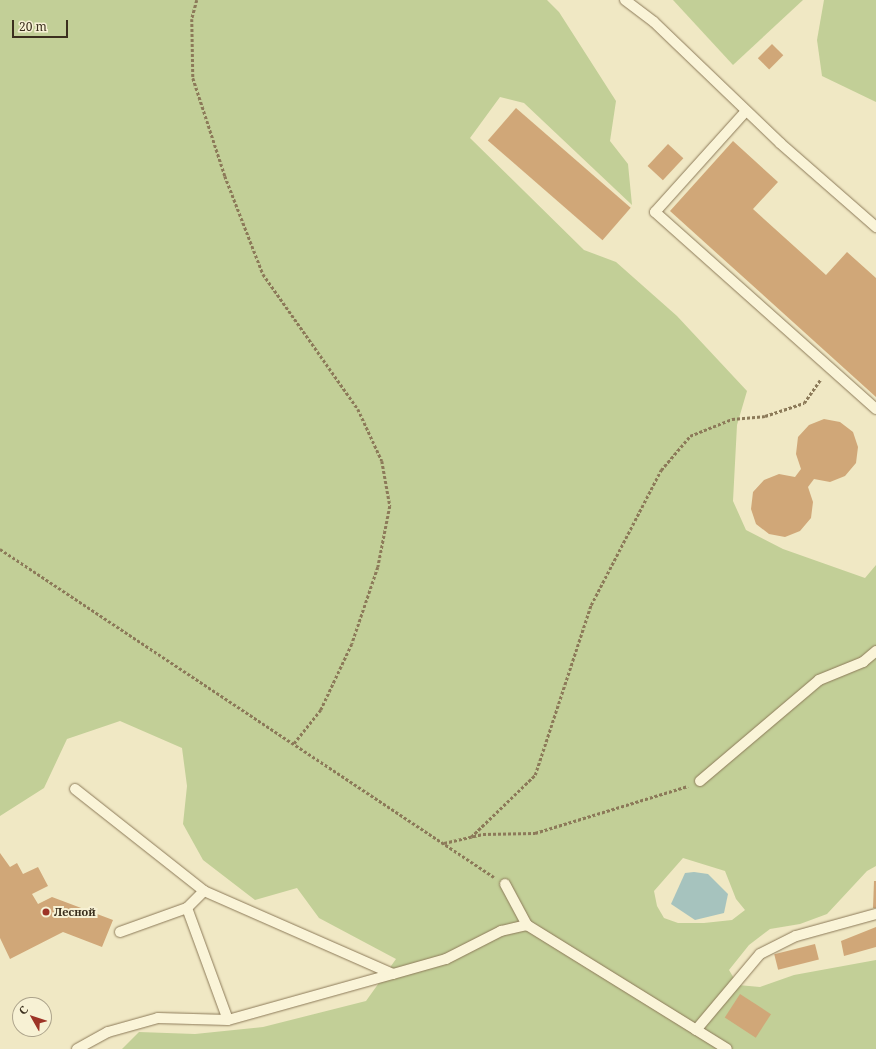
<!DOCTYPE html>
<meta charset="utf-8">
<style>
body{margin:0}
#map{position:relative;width:876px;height:1049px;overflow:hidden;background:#f0e8c4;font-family:"Noto Serif",serif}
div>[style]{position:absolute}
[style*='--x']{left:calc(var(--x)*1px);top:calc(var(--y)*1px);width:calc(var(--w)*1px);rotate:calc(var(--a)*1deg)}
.green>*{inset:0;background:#c2cf97}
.water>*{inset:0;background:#a6c3be}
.building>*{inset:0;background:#d0a778;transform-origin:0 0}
.path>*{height:2.5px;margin-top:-1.25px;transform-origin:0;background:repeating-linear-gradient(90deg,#8c7a59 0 3px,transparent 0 5px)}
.roads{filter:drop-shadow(0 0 1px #8c7a59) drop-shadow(0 0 1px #8c7a59)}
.service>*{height:10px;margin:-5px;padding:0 5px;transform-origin:5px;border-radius:5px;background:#faf4d8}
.dots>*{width:11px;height:11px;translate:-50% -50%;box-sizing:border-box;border:2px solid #f7f1d4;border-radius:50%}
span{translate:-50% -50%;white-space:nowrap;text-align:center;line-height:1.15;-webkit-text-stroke:4px #f7f1d4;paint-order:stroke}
.poi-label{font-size:11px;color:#3b2f1e;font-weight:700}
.left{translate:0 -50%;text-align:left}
.north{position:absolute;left:12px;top:997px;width:40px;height:40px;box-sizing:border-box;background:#f7f1d4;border:1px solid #aca38b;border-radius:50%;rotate:309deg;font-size:11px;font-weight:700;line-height:16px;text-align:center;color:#3b2f1e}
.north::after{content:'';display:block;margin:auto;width:14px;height:18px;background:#9d3427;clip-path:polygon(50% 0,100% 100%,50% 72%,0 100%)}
.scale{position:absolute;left:12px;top:20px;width:56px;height:18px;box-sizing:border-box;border:2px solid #3b2f1e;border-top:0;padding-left:5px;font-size:12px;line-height:14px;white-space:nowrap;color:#3b2f1e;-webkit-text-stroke:3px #f7f1d4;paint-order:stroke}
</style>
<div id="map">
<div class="green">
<div style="clip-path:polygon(evenodd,0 0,547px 0,559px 12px,616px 101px,610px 141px,628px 164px,632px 205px,524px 103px,500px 97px,470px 138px,584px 250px,616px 262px,677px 316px,747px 391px,737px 425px,733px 501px,746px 530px,783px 549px,865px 578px,876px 565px,876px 866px,867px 871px,827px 914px,800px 924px,770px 929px,749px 945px,729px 970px,738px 985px,760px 987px,794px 975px,876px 960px,876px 1049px,122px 1049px,139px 1032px,195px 1034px,263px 1027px,366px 1001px,396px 959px,319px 918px,297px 888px,255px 900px,203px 860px,183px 824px,187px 786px,182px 748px,120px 721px,67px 739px,44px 788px,0 816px,0 0,683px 858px,725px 871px,736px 899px,745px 910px,732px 920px,704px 923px,678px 923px,664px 918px,657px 906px,654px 891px,683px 858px)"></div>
<div style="clip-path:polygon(673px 0,803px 0,733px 65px)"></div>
<div style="clip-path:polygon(824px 0,876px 0,876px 102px,822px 76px,817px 40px)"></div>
</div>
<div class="water">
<div style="clip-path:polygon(694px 872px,708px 874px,728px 894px,724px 913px,695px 920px,671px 904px,685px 873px)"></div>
</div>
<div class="building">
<div style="left:772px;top:44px;width:16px;height:20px;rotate:45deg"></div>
<div style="left:516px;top:108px;width:152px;height:43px;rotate:41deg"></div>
<div style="clip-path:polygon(733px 141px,778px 182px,753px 209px,826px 275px,847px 252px,876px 278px,876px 397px,670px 211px)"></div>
<div style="left:668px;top:144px;width:21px;height:30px;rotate:43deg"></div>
<div style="clip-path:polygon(824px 419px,840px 422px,853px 432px,858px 447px,856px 463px,845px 476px,830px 482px,814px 479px,808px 487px,813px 502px,811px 518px,800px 531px,785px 537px,769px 534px,756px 524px,751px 509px,753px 492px,764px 480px,779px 474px,795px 477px,801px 469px,796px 454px,798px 437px,809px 425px)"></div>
<div style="clip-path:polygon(0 853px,10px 867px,17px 863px,23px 874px,38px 867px,48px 886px,32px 894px,38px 904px,52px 897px,113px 920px,102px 947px,63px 932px,10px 959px,0 938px)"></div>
<div style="clip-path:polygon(874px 881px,876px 881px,876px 908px,873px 908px)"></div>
<div style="clip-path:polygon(876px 927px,876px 947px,844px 956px,841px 941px)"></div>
<div style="left:815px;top:944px;width:16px;height:42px;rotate:76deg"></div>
<div style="left:740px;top:994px;width:37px;height:28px;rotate:33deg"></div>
</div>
<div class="path">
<div style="--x:197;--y:0;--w:20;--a:105"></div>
<div style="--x:192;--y:19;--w:59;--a:89"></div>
<div style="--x:193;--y:78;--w:103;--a:71.9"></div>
<div style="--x:225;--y:176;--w:105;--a:68.8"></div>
<div style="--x:263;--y:274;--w:165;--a:54.9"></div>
<div style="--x:358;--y:409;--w:57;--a:65.2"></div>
<div style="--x:382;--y:461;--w:46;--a:79.9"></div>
<div style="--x:390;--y:506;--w:62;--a:101.1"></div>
<div style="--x:378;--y:567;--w:81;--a:108.7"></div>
<div style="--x:352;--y:644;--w:73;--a:115.2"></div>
<div style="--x:321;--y:710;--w:43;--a:128.5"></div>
<div style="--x:0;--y:549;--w:593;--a:33.58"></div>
<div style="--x:471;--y:837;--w:89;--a:-44.1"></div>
<div style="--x:535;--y:775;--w:179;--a:-71.8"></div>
<div style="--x:591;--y:605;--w:152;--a:-62.6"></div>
<div style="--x:661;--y:470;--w:45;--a:-49.5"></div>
<div style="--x:690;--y:436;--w:45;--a:-22"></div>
<div style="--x:732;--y:419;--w:33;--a:-5"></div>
<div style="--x:765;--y:416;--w:41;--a:-18.4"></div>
<div style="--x:804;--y:403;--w:29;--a:-55"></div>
<div style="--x:444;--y:843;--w:40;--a:-13"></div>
<div style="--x:483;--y:834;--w:52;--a:-1.1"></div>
<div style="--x:535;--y:833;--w:160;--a:-17.1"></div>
</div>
<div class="roads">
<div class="service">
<div style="--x:625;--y:0;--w:36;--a:37"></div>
<div style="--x:654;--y:22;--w:175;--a:43.8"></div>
<div style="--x:780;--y:143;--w:128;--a:41.2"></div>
<div style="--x:746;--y:111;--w:136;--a:132"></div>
<div style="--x:655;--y:212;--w:296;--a:41.7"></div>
<div style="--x:700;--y:781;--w:156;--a:-40.3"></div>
<div style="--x:819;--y:680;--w:48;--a:-22.2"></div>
<div style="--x:863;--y:662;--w:17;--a:-40"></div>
<div style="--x:75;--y:789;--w:164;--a:38.3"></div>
<div style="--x:505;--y:884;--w:47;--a:61.8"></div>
<div style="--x:527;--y:925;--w:235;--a:31.8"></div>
<div style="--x:187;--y:908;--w:24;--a:-45"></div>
<div style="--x:204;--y:891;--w:206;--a:23.7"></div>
<div style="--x:120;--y:932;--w:71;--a:-19.7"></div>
<div style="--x:187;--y:908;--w:119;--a:69.9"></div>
<div style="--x:696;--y:1030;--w:99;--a:-49.9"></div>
<div style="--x:760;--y:954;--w:40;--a:-26.6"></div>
<div style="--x:796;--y:936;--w:83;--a:-15.4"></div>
<div style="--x:77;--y:1049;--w:35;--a:-29"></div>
<div style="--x:108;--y:1032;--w:52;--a:-15.6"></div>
<div style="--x:158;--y:1018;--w:70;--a:1.6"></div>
<div style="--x:228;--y:1020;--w:171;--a:-15.6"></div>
<div style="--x:393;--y:974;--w:55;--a:-15.8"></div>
<div style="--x:446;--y:959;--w:62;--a:-27"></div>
<div style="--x:501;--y:931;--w:27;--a:-13"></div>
</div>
</div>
<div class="dots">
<div style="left:46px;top:912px;background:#9d3427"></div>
</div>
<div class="poi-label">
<span class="left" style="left:54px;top:912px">Лесной</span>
</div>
<div class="north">С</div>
<div class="scale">20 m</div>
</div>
